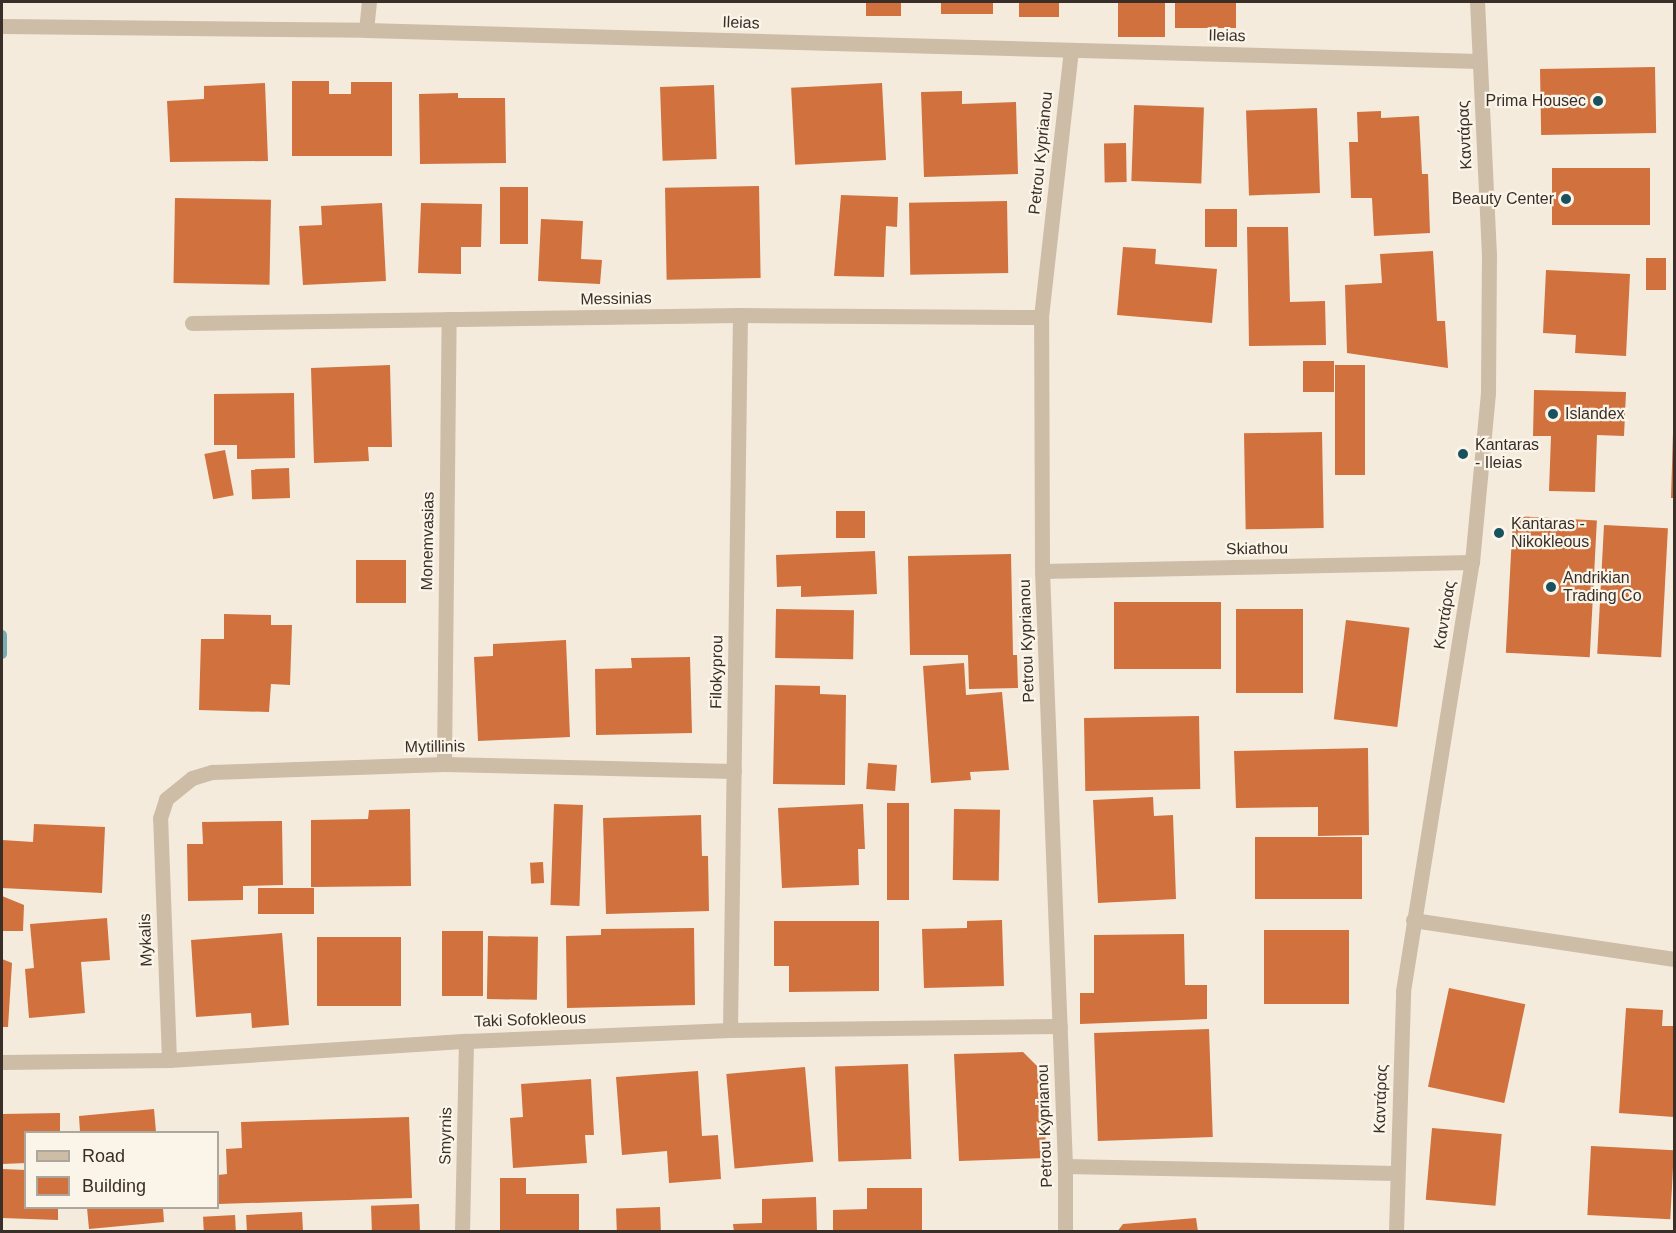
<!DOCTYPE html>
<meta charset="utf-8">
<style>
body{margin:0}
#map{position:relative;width:1676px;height:1233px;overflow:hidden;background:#f4ebdc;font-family:Arial,sans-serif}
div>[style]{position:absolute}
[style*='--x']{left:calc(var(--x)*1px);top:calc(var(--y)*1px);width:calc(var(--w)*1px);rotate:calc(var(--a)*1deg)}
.stream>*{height:10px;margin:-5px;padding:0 5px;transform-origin:5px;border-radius:5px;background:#78abb4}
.building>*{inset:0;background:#d0713e;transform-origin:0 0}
.minor>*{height:15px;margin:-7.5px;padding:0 7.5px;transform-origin:7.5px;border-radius:7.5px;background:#cdbca6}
.dots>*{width:16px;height:16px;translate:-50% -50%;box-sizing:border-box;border:3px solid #fbf5e9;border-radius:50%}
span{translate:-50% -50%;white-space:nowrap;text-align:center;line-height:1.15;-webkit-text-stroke:4.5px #fbf5e9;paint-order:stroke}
.street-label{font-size:16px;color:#392f28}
.poi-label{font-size:16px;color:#392f28}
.right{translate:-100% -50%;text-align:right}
.left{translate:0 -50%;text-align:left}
.frame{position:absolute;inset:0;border:3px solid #392f28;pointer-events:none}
.legend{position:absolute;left:24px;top:1131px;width:195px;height:78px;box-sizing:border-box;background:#fbf5e9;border:2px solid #ada69c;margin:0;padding:8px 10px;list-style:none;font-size:18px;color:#392f28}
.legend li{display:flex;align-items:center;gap:12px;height:30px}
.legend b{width:30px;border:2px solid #ada69c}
</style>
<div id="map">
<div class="stream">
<div style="--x:2;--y:635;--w:19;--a:90"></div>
</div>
<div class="building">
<div style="left:866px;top:2px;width:35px;height:14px"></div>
<div style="left:941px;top:2px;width:52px;height:12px"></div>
<div style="left:1019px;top:2px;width:40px;height:15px"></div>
<div style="left:1118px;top:2px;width:47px;height:35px"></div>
<div style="left:1175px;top:2px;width:61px;height:26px"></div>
<div style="left:1655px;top:67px;width:66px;height:115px;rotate:89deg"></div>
<div style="clip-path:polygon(292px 81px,329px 81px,329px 94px,351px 94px,351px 82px,392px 82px,392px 156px,292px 156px)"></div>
<div style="clip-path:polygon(265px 83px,268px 161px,170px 162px,167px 101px,204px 99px,204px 86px)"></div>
<div style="left:882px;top:83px;width:77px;height:91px;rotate:87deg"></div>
<div style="left:714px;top:85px;width:74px;height:54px;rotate:88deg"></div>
<div style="clip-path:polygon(962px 91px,962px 104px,1016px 102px,1018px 174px,924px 177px,921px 92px)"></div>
<div style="clip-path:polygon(458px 93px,458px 98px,505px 98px,506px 163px,420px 164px,419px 94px)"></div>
<div style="left:1134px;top:105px;width:70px;height:76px;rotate:2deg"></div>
<div style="left:1317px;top:108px;width:85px;height:71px;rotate:88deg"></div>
<div style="clip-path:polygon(1381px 111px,1381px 118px,1419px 116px,1422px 174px,1428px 174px,1430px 233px,1374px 236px,1372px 198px,1351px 198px,1349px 142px,1358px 142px,1357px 112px)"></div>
<div style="left:1126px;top:143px;width:39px;height:22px;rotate:89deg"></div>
<div style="left:1552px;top:168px;width:98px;height:57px"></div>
<div style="left:759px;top:186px;width:92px;height:94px;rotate:89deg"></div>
<div style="left:500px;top:187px;width:28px;height:57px"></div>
<div style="clip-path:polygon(841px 195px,898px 197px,897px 227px,886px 226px,884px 277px,834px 276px)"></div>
<div style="left:175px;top:198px;width:96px;height:85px;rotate:1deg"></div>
<div style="left:1007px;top:201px;width:72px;height:98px;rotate:89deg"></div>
<div style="clip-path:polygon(382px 203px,386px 281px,303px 285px,299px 226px,322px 225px,321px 206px)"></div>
<div style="clip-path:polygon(421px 203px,482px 204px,481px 247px,461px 247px,461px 274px,418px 273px)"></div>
<div style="left:1205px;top:209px;width:32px;height:38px"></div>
<div style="clip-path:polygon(541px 219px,583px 221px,581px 259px,602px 260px,600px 284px,538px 281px)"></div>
<div style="clip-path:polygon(1247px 227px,1288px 227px,1290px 302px,1325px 301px,1326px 345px,1249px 346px)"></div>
<div style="clip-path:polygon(1123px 247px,1156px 249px,1155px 264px,1217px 269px,1212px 323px,1117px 315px)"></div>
<div style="clip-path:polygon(1433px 251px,1437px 321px,1445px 321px,1448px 368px,1347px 353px,1345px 285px,1382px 283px,1380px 254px)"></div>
<div style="left:1646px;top:258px;width:20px;height:32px"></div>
<div style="clip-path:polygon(1546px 270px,1630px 274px,1626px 356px,1575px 353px,1576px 335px,1543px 333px)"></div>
<div style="left:1303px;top:361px;width:31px;height:31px"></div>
<div style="clip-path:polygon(390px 365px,392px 447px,368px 447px,369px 461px,314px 463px,311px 368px)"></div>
<div style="left:1335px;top:365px;width:30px;height:110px"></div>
<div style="clip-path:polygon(1534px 390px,1626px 392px,1624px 436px,1597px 435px,1595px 492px,1549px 491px,1551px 436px,1533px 436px)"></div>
<div style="clip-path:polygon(294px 393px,295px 458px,237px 459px,237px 445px,214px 445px,214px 394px)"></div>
<div style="left:1322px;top:432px;width:96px;height:78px;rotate:89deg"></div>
<div style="clip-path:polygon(1673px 432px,1674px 432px,1674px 498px,1671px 498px)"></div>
<div style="left:225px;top:450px;width:46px;height:21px;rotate:79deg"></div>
<div style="left:289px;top:468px;width:30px;height:38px;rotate:88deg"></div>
<div style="left:836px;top:511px;width:29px;height:27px"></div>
<div style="left:1513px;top:516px;width:84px;height:137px;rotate:3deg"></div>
<div style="left:1604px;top:525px;width:64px;height:129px;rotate:3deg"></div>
<div style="clip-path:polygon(875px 551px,877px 594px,801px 597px,801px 586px,777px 587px,776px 555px)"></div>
<div style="clip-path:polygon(1011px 554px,1013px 655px,1017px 655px,1018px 688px,969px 689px,968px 655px,910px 655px,908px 556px)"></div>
<div style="left:356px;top:560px;width:50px;height:43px"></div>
<div style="left:1221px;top:602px;width:67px;height:107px;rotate:90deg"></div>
<div style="left:776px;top:609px;width:78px;height:49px;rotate:1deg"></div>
<div style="left:1236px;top:609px;width:67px;height:84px"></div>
<div style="clip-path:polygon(224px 614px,271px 615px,271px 625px,292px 625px,290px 685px,271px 684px,269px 712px,199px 710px,201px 639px,224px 639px)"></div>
<div style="left:1346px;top:620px;width:64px;height:100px;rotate:7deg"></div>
<div style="clip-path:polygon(566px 640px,570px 737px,478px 741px,474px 657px,493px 656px,493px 644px)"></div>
<div style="clip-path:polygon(690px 657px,692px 733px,596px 735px,595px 669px,632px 668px,631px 658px)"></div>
<div style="clip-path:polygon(964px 663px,966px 695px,1002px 692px,1009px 770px,970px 772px,971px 780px,931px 783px,923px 666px)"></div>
<div style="clip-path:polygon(775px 685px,820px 686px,820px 694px,846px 695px,845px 785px,773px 784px)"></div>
<div style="left:1199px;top:716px;width:73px;height:115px;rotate:89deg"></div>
<div style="clip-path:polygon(1368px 748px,1369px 835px,1318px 836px,1318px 807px,1236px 808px,1234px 751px)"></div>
<div style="left:868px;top:763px;width:29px;height:26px;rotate:4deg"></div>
<div style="clip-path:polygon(1153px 797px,1154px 816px,1173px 815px,1176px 899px,1098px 903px,1093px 800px)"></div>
<div style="left:887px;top:803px;width:22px;height:97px"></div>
<div style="left:554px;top:804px;width:29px;height:101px;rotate:2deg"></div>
<div style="clip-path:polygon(863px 804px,865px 849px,858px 849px,859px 885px,782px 888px,778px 808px)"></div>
<div style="clip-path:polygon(410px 809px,411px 886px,311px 887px,311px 820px,368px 819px,369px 810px)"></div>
<div style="left:954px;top:809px;width:46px;height:71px;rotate:1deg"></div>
<div style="clip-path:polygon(701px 815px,702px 856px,708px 856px,709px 911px,606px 914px,603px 818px)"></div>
<div style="clip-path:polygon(282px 821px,283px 885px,243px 886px,243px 900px,188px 901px,187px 844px,203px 844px,202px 822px)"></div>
<div style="clip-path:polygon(34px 824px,105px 827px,102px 893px,2px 888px,2px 840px,33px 842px)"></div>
<div style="left:1255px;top:837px;width:107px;height:62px"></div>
<div style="left:543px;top:862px;width:21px;height:13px;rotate:87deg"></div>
<div style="left:314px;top:888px;width:26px;height:56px;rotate:90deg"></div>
<div style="clip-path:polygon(2px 896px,24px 905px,23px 931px,2px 931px)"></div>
<div style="clip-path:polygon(107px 918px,110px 960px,81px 962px,85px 1013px,29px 1018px,25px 969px,34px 968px,30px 924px)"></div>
<div style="clip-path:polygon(1002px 920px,1004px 986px,924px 988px,922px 929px,967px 928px,967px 921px)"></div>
<div style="clip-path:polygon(774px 921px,879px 921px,879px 991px,789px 992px,789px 966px,774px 966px)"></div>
<div style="clip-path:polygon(694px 928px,695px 1005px,567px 1008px,566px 936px,601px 935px,601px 929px)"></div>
<div style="left:1264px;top:930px;width:85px;height:74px"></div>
<div style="left:442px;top:931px;width:41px;height:65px"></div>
<div style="clip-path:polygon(282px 933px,289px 1025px,252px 1028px,251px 1013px,196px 1017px,191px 940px)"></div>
<div style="clip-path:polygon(1184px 934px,1185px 985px,1207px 985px,1207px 1019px,1080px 1024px,1080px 993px,1094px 993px,1094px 935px)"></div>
<div style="left:488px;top:936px;width:50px;height:63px;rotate:1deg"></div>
<div style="left:401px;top:937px;width:69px;height:84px;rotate:90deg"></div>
<div style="clip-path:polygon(2px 959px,12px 963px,8px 1027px,2px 1027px)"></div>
<div style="left:1449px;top:988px;width:78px;height:101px;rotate:12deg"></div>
<div style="clip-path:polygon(1626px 1008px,1663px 1010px,1662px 1026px,1674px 1026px,1674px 1117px,1619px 1113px)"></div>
<div style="left:1209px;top:1029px;width:108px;height:115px;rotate:88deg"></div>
<div style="clip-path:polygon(1023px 1052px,1044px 1073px,1046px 1158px,959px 1161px,954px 1054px)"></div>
<div style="left:908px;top:1064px;width:95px;height:73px;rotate:88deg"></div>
<div style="left:805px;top:1067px;width:95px;height:79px;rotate:85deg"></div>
<div style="clip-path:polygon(698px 1071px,702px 1136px,718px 1135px,721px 1179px,669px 1183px,667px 1151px,622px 1155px,616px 1077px)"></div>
<div style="clip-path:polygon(591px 1079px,594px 1135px,585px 1135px,587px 1163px,513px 1168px,510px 1118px,523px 1117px,521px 1084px)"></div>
<div style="clip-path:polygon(154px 1109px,156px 1132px,80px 1132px,79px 1116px)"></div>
<div style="clip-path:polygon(60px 1113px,60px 1132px,26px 1132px,26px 1163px,2px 1164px,2px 1114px)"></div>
<div style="clip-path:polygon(409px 1117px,412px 1198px,218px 1204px,218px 1175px,227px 1174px,226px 1149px,242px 1148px,241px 1122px)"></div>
<div style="left:1432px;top:1128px;width:70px;height:72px;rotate:5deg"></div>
<div style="left:1591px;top:1146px;width:83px;height:69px;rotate:3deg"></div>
<div style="clip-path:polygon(2px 1169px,26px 1170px,26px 1208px,58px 1208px,58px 1220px,2px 1218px)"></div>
<div style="clip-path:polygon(500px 1178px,526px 1178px,526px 1194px,579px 1194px,579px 1232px,500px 1232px)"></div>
<div style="clip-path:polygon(867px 1188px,922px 1188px,922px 1232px,833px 1232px,833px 1210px,867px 1209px)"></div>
<div style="clip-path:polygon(816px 1197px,817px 1232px,734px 1232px,733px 1224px,762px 1223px,762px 1199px)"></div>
<div style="left:419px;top:1204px;width:28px;height:48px;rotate:88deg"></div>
<div style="left:660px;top:1207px;width:25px;height:44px;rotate:88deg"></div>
<div style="clip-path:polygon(87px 1208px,163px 1208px,164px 1222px,89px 1229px)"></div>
<div style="left:302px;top:1212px;width:20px;height:56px;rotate:87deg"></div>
<div style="left:235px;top:1215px;width:17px;height:32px;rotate:87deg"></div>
<div style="clip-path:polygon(1196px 1218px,1198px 1232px,1117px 1232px,1123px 1224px)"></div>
</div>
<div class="minor">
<div style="--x:2;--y:26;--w:364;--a:0.6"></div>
<div style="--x:366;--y:30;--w:1113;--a:1.6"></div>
<div style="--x:366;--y:30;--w:28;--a:-84"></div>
<div style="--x:192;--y:323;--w:548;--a:-0.84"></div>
<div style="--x:740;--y:315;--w:301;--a:0.4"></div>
<div style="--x:1042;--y:571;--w:430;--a:-1.2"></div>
<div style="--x:444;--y:764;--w:445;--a:-89.4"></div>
<div style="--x:1413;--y:920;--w:264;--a:8.5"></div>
<div style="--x:730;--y:1030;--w:715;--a:-89.2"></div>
<div style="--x:169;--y:1060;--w:242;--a:-92.1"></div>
<div style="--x:160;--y:818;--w:20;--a:-72"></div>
<div style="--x:166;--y:799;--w:33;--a:-39"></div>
<div style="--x:192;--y:778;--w:21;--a:-17"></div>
<div style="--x:212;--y:772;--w:232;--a:-2"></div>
<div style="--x:444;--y:764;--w:290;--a:1.4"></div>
<div style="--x:2;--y:1062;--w:167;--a:-0.7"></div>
<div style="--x:169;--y:1060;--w:298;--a:-3.7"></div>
<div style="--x:466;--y:1041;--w:264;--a:-2.4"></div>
<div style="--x:730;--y:1030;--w:330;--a:-0.7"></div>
<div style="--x:1065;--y:1166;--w:331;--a:1.2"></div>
<div style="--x:462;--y:1232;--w:191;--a:-88.8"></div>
<div style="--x:1065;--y:1232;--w:66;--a:-90"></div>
<div style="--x:1065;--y:1166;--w:595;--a:-92.21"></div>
<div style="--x:1042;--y:571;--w:254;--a:-90.2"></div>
<div style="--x:1041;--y:317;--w:268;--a:-83.6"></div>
<div style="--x:1396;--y:1232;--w:241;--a:-88.3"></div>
<div style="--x:1403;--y:991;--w:435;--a:-80.9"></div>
<div style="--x:1472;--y:562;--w:170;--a:-84.6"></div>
<div style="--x:1488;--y:393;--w:138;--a:-89.6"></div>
<div style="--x:1489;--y:255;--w:253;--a:-92.7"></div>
</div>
<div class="dots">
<div style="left:1598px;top:101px;background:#19525e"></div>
<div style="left:1566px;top:199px;background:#19525e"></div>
<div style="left:1553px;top:414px;background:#19525e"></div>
<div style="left:1463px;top:454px;background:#19525e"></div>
<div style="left:1499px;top:533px;background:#19525e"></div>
<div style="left:1551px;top:587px;background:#19525e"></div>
</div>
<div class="street-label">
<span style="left:741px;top:23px;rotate:2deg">Ileias</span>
<span style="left:1227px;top:36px;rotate:1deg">Ileias</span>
<span style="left:1465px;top:135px;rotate:-93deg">Καντάρας</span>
<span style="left:1041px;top:153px;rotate:-84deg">Petrou Kyprianou</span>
<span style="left:616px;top:299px;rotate:-1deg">Messinias</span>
<span style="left:428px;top:541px;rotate:-89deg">Monemvasias</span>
<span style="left:1257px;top:549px;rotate:-1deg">Skiathou</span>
<span style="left:1445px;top:615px;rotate:-81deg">Καντάρας</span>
<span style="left:1027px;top:641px;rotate:-92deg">Petrou Kyprianou</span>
<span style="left:717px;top:672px;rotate:-89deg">Filokyprou</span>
<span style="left:435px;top:747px;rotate:-1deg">Mytillinis</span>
<span style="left:146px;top:940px;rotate:-92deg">Mykalis</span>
<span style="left:530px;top:1020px;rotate:-2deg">Taki Sofokleous</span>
<span style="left:1381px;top:1099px;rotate:-88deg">Καντάρας</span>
<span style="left:1045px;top:1126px;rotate:-92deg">Petrou Kyprianou</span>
<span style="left:446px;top:1136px;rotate:-89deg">Smyrnis</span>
</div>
<div class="poi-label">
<span class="right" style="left:1586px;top:101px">Prima Housec</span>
<span class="right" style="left:1554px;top:199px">Beauty Center</span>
<span class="left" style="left:1565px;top:414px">Islandex</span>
<span class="left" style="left:1475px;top:454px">Kantaras<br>- Ileias</span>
<span class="left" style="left:1511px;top:533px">Kantaras -<br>Nikokleous</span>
<span class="left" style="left:1563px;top:587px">Andrikian<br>Trading Co</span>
</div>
<div class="frame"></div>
<ul class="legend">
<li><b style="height:8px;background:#cdbca6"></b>Road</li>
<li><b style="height:16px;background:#d0713e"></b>Building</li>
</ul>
</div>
